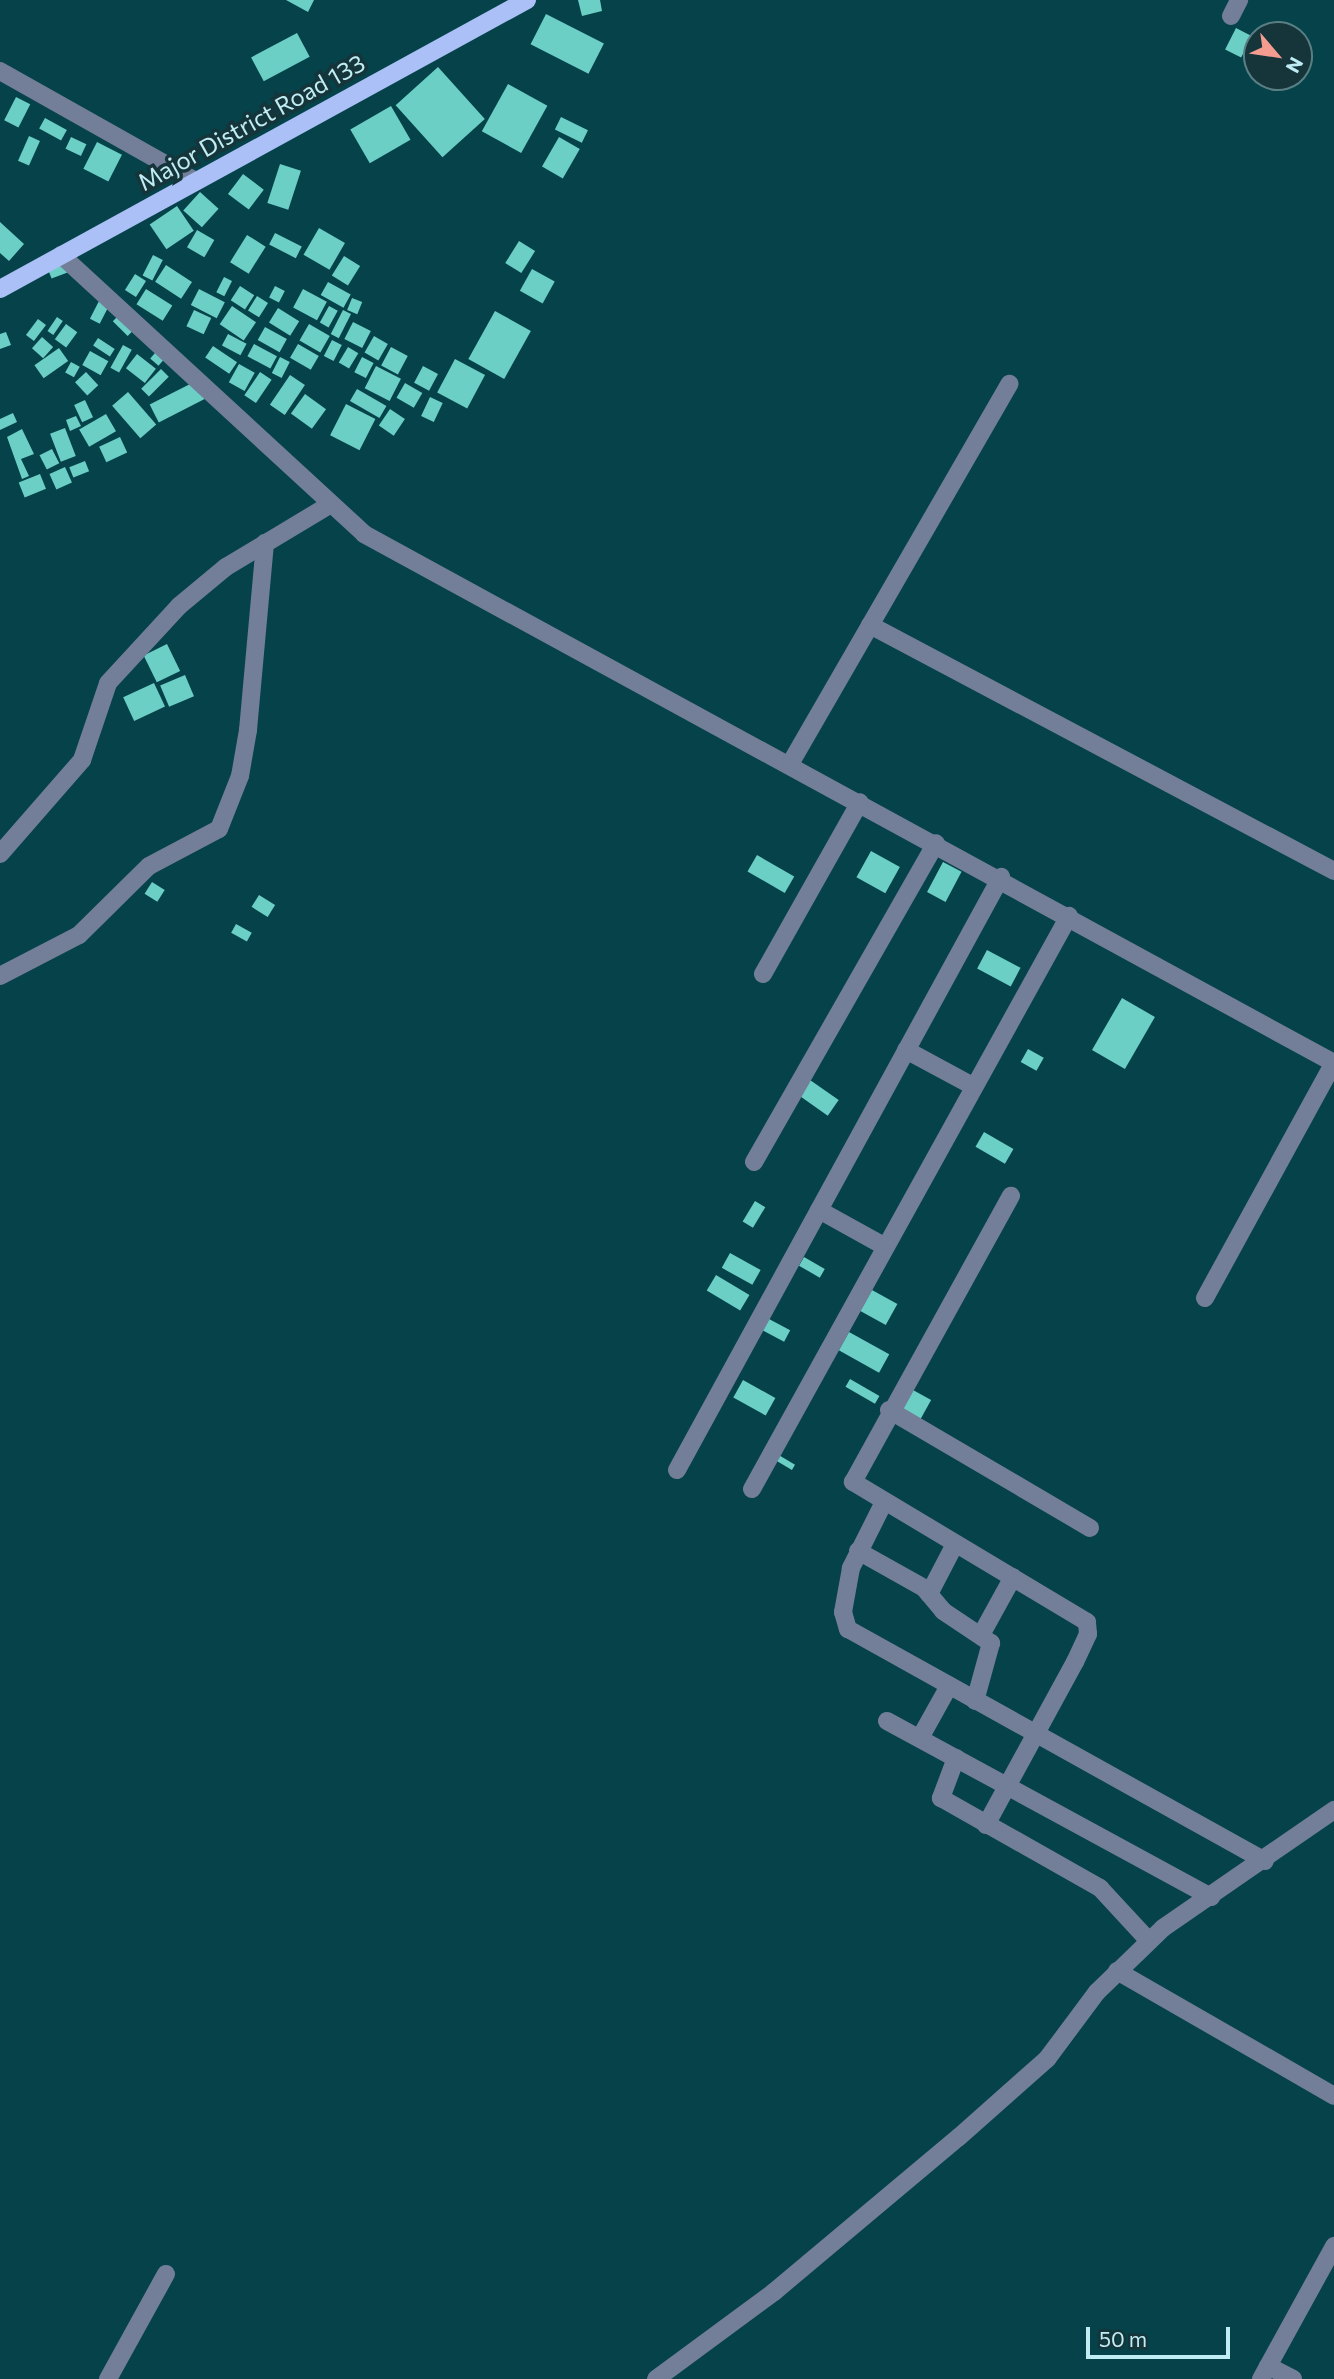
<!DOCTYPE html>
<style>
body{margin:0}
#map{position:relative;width:1334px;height:2379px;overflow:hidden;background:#054249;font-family:Commissioner,sans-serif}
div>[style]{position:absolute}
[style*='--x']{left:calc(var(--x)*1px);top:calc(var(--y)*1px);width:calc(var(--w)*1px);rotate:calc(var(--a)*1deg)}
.building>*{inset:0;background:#6bcfc6;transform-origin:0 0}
.minor>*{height:18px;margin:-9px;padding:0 9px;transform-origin:9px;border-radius:9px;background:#737e99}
.major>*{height:18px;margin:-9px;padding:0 9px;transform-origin:9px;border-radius:9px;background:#aac0f7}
span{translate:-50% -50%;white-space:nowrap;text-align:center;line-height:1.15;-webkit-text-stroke:7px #15353a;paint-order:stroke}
.street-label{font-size:24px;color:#c0edf4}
.north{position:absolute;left:1243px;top:21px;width:70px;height:70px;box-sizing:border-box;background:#15353a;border:2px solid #597f84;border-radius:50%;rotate:119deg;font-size:19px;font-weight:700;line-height:28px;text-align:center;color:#c0edf4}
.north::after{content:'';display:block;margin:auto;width:24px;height:32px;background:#f59c91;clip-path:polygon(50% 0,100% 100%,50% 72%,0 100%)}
.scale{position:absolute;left:1086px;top:2327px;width:144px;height:32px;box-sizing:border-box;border:4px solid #c0edf4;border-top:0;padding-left:9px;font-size:21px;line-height:24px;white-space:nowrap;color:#c0edf4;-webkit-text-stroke:5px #15353a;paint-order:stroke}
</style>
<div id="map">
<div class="building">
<div style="clip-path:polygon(286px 0,314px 0,308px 12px)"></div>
<div style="clip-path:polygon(578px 0,600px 0,602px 11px,582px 16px)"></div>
<div style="left:546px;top:14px;width:65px;height:34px;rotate:27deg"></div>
<div style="left:1236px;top:28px;width:18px;height:24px;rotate:27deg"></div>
<div style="left:297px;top:33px;width:27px;height:52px;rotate:62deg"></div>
<div style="left:438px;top:67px;width:70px;height:57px;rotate:48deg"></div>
<div style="left:508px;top:84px;width:45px;height:54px;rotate:29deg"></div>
<div style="left:16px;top:97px;width:16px;height:26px;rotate:27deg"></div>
<div style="left:391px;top:106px;width:39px;height:47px;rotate:60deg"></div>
<div style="left:561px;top:117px;width:30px;height:14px;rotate:26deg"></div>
<div style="left:45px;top:118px;width:25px;height:12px;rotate:29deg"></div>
<div style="left:29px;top:136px;width:12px;height:27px;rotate:24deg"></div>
<div style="left:71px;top:137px;width:17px;height:13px;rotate:25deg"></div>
<div style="left:559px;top:137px;width:24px;height:34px;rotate:30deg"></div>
<div style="left:97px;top:142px;width:28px;height:30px;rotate:27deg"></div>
<div style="left:280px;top:164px;width:22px;height:41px;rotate:18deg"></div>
<div style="left:243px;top:174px;width:26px;height:25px;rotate:37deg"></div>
<div style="left:200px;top:192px;width:25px;height:25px;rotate:42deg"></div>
<div style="left:177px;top:206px;width:30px;height:33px;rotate:56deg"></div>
<div style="clip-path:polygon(0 222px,24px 244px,9px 261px,0 253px)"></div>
<div style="left:319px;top:228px;width:30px;height:31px;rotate:30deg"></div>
<div style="left:197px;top:230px;width:20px;height:20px;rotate:30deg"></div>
<div style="left:275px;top:233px;width:30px;height:13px;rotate:27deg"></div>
<div style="left:247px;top:235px;width:22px;height:32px;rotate:32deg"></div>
<div style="left:519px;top:241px;width:19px;height:26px;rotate:32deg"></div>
<div style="left:153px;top:255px;width:11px;height:23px;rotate:27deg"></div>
<div style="left:344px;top:256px;width:19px;height:23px;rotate:32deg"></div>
<div style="left:67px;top:263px;width:9px;height:20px;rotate:69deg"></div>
<div style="left:166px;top:265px;width:31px;height:20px;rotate:33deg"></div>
<div style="left:532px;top:269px;width:26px;height:25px;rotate:29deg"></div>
<div style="left:135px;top:274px;width:13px;height:19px;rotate:32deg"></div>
<div style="left:224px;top:277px;width:9px;height:17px;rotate:27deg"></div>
<div style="left:328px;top:282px;width:26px;height:15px;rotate:29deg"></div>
<div style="left:240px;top:286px;width:17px;height:17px;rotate:33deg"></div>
<div style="left:275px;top:286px;width:11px;height:13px;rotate:27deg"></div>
<div style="left:146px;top:289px;width:31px;height:18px;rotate:32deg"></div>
<div style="left:199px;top:289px;width:29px;height:18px;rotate:27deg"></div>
<div style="left:303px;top:289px;width:27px;height:21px;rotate:28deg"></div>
<div style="left:257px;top:296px;width:13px;height:17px;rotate:32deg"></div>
<div style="left:352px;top:298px;width:11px;height:13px;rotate:22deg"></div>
<div style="left:99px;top:301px;width:11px;height:20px;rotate:27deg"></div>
<div style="left:232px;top:306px;width:29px;height:22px;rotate:34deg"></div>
<div style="left:329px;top:306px;width:10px;height:19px;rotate:29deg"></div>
<div style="left:278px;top:308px;width:25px;height:17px;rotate:32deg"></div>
<div style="left:194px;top:310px;width:19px;height:18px;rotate:25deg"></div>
<div style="left:343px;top:310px;width:9px;height:27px;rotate:27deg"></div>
<div style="left:495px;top:311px;width:41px;height:55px;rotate:29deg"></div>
<div style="left:122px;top:312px;width:21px;height:13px;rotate:45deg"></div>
<div style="left:57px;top:317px;width:7px;height:17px;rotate:34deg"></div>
<div style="left:38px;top:319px;width:10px;height:20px;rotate:37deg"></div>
<div style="left:353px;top:322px;width:20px;height:19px;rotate:27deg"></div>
<div style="left:66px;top:324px;width:14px;height:19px;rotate:36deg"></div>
<div style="left:309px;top:324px;width:24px;height:19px;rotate:30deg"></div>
<div style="left:265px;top:327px;width:25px;height:15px;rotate:29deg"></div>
<div style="clip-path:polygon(6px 332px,11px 345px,0 349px,0 334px)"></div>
<div style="left:228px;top:334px;width:21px;height:13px;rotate:28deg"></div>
<div style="left:374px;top:336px;width:16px;height:19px;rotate:30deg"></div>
<div style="left:42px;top:337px;width:15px;height:15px;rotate:42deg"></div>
<div style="left:98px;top:338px;width:20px;height:9px;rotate:33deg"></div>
<div style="left:332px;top:340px;width:11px;height:18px;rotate:27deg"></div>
<div style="left:254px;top:344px;width:26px;height:14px;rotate:28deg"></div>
<div style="left:298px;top:344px;width:24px;height:16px;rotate:30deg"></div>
<div style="left:123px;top:345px;width:10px;height:26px;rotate:29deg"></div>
<div style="left:162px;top:345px;width:11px;height:18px;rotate:41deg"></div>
<div style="left:213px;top:346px;width:29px;height:14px;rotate:34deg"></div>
<div style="left:348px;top:347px;width:12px;height:18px;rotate:31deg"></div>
<div style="left:391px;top:347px;width:19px;height:21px;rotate:28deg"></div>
<div style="left:59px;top:348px;width:16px;height:30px;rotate:55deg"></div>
<div style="left:90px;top:351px;width:21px;height:16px;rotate:29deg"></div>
<div style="left:137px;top:354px;width:24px;height:18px;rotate:38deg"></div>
<div style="left:280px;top:357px;width:11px;height:18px;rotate:27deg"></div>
<div style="left:362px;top:357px;width:13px;height:17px;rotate:27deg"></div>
<div style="left:455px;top:359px;width:34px;height:38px;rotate:28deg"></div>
<div style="left:71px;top:362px;width:10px;height:12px;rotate:29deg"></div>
<div style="left:239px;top:364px;width:18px;height:21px;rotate:29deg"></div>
<div style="left:376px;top:366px;width:28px;height:25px;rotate:27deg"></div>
<div style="left:423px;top:366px;width:17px;height:19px;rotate:28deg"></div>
<div style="left:161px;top:369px;width:11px;height:28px;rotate:45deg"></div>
<div style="left:86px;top:372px;width:18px;height:15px;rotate:47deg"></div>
<div style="left:260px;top:372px;width:14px;height:28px;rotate:34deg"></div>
<div style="left:290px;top:375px;width:18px;height:36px;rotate:34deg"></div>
<div style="left:196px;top:381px;width:20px;height:52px;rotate:63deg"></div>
<div style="left:405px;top:383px;width:20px;height:17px;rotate:30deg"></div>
<div style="left:357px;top:389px;width:34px;height:14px;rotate:30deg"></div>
<div style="left:128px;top:392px;width:43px;height:21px;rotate:49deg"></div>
<div style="left:305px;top:394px;width:26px;height:24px;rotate:36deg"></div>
<div style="left:430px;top:397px;width:14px;height:21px;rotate:25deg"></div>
<div style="left:85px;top:400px;width:19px;height:12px;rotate:65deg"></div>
<div style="left:346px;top:404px;width:33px;height:35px;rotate:27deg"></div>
<div style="left:390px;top:409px;width:18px;height:20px;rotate:34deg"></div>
<div style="clip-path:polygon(13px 413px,17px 422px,0 430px,0 419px)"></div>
<div style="left:106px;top:414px;width:20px;height:31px;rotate:60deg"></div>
<div style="clip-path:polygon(76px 416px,81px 426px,70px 431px,66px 420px)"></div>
<div style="left:65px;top:428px;width:30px;height:16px;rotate:69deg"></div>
<div style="clip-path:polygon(22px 429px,34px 454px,21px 459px,29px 476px,22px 479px,7px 437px)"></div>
<div style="left:120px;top:437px;width:17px;height:23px;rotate:65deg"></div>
<div style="left:52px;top:449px;width:16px;height:14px;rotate:63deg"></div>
<div style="left:85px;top:461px;width:11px;height:17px;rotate:68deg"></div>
<div style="left:65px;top:467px;width:17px;height:17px;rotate:66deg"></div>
<div style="left:40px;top:474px;width:16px;height:23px;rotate:68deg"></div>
<div style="left:167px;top:644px;width:30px;height:26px;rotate:64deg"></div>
<div style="left:185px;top:675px;width:23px;height:27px;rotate:67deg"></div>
<div style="left:154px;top:683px;width:26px;height:34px;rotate:65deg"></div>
<div style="left:871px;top:851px;width:33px;height:30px;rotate:29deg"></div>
<div style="left:757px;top:855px;width:43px;height:19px;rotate:30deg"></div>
<div style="left:943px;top:862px;width:21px;height:34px;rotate:28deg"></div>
<div style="left:152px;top:882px;width:15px;height:14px;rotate:32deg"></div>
<div style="left:259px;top:895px;width:19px;height:14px;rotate:32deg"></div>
<div style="left:236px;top:924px;width:18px;height:10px;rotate:29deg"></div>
<div style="left:987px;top:950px;width:38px;height:21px;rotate:28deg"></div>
<div style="left:1122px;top:998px;width:38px;height:60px;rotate:30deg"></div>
<div style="left:1028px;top:1049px;width:18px;height:15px;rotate:29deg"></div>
<div style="left:810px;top:1080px;width:35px;height:19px;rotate:35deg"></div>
<div style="left:984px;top:1132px;width:34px;height:17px;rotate:30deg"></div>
<div style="left:755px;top:1201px;width:12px;height:24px;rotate:31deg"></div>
<div style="left:730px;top:1253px;width:35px;height:17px;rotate:29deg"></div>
<div style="left:804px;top:1257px;width:24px;height:10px;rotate:30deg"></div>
<div style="left:716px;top:1275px;width:39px;height:18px;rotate:31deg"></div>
<div style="left:872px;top:1290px;width:29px;height:24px;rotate:29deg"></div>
<div style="left:769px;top:1319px;width:24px;height:13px;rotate:28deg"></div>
<div style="left:849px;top:1332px;width:46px;height:21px;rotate:29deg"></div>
<div style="left:850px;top:1379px;width:34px;height:9px;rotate:30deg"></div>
<div style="left:743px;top:1380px;width:37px;height:20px;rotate:29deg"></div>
<div style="left:904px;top:1385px;width:31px;height:24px;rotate:29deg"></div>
<div style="left:777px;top:1454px;width:21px;height:6px;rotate:31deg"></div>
</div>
<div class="minor">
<div style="--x:1231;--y:16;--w:18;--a:-63"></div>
<div style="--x:0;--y:71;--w:224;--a:29.4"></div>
<div style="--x:61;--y:255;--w:412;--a:42.6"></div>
<div style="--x:364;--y:534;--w:1105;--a:28.61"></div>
<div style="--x:870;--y:625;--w:525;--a:27.93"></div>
<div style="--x:790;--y:764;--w:439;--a:-60"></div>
<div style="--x:0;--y:854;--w:125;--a:-48.9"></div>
<div style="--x:82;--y:760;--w:81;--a:-71.3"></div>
<div style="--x:108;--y:683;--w:105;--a:-47.3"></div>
<div style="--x:179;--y:606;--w:61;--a:-39.7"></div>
<div style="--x:226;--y:567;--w:120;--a:-31"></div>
<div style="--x:763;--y:974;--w:197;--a:-60.6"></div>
<div style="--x:0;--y:976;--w:89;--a:-27.4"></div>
<div style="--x:79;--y:935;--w:98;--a:-44.6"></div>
<div style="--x:149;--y:866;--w:79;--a:-27.9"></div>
<div style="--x:219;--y:829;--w:57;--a:-68.4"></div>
<div style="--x:240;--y:776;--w:47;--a:-80.1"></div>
<div style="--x:248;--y:730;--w:188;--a:-84.8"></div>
<div style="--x:906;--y:1050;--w:74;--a:28.3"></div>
<div style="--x:754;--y:1162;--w:367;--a:-60.3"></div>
<div style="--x:819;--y:1210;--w:74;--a:29"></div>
<div style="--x:1205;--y:1298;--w:269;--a:-61.3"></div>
<div style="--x:889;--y:1410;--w:233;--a:30.4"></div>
<div style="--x:677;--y:1470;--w:676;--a:-61.35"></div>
<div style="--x:752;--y:1489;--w:655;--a:-61.05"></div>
<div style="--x:883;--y:1504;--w:72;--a:116.6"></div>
<div style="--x:851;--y:1568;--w:45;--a:100.3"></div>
<div style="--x:843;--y:1612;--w:18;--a:74"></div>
<div style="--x:848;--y:1629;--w:477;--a:29.1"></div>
<div style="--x:858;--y:1551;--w:76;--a:29.3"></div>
<div style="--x:924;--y:1588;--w:30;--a:50"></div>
<div style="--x:943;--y:1611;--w:58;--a:33.7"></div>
<div style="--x:991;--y:1643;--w:60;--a:105.4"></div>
<div style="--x:929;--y:1594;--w:56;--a:-62.5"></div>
<div style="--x:981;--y:1635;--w:66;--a:-61.1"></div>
<div style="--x:887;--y:1721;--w:369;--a:28.5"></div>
<div style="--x:920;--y:1738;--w:60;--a:-60.9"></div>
<div style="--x:956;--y:1758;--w:43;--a:110.6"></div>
<div style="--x:941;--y:1798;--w:183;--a:29.5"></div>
<div style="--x:1100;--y:1888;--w:72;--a:47.2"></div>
<div style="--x:986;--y:1825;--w:186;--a:-61.4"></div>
<div style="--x:1075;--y:1662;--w:31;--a:-65"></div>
<div style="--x:1088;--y:1634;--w:12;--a:-95"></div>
<div style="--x:1087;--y:1622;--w:273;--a:-149.1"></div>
<div style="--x:853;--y:1482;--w:327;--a:-61.1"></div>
<div style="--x:1117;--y:1971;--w:250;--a:29.9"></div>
<div style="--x:1268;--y:2366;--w:28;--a:27"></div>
<div style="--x:108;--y:2379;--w:120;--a:-61.1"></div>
<div style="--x:656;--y:2379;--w:147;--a:-36.4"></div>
<div style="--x:774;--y:2292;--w:241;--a:-40"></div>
<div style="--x:959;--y:2137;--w:118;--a:-41.6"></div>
<div style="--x:1047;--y:2059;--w:84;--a:-53.3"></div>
<div style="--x:1097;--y:1992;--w:92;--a:-44.1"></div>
<div style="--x:1163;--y:1928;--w:208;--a:-34.6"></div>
<div style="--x:1261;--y:2379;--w:152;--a:-61.2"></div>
</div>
<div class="major">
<div style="--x:0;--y:289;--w:601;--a:-28.74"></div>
</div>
<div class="street-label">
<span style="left:251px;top:122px;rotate:-29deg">Major District Road 133</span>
</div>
<div class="north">N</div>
<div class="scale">50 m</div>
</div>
